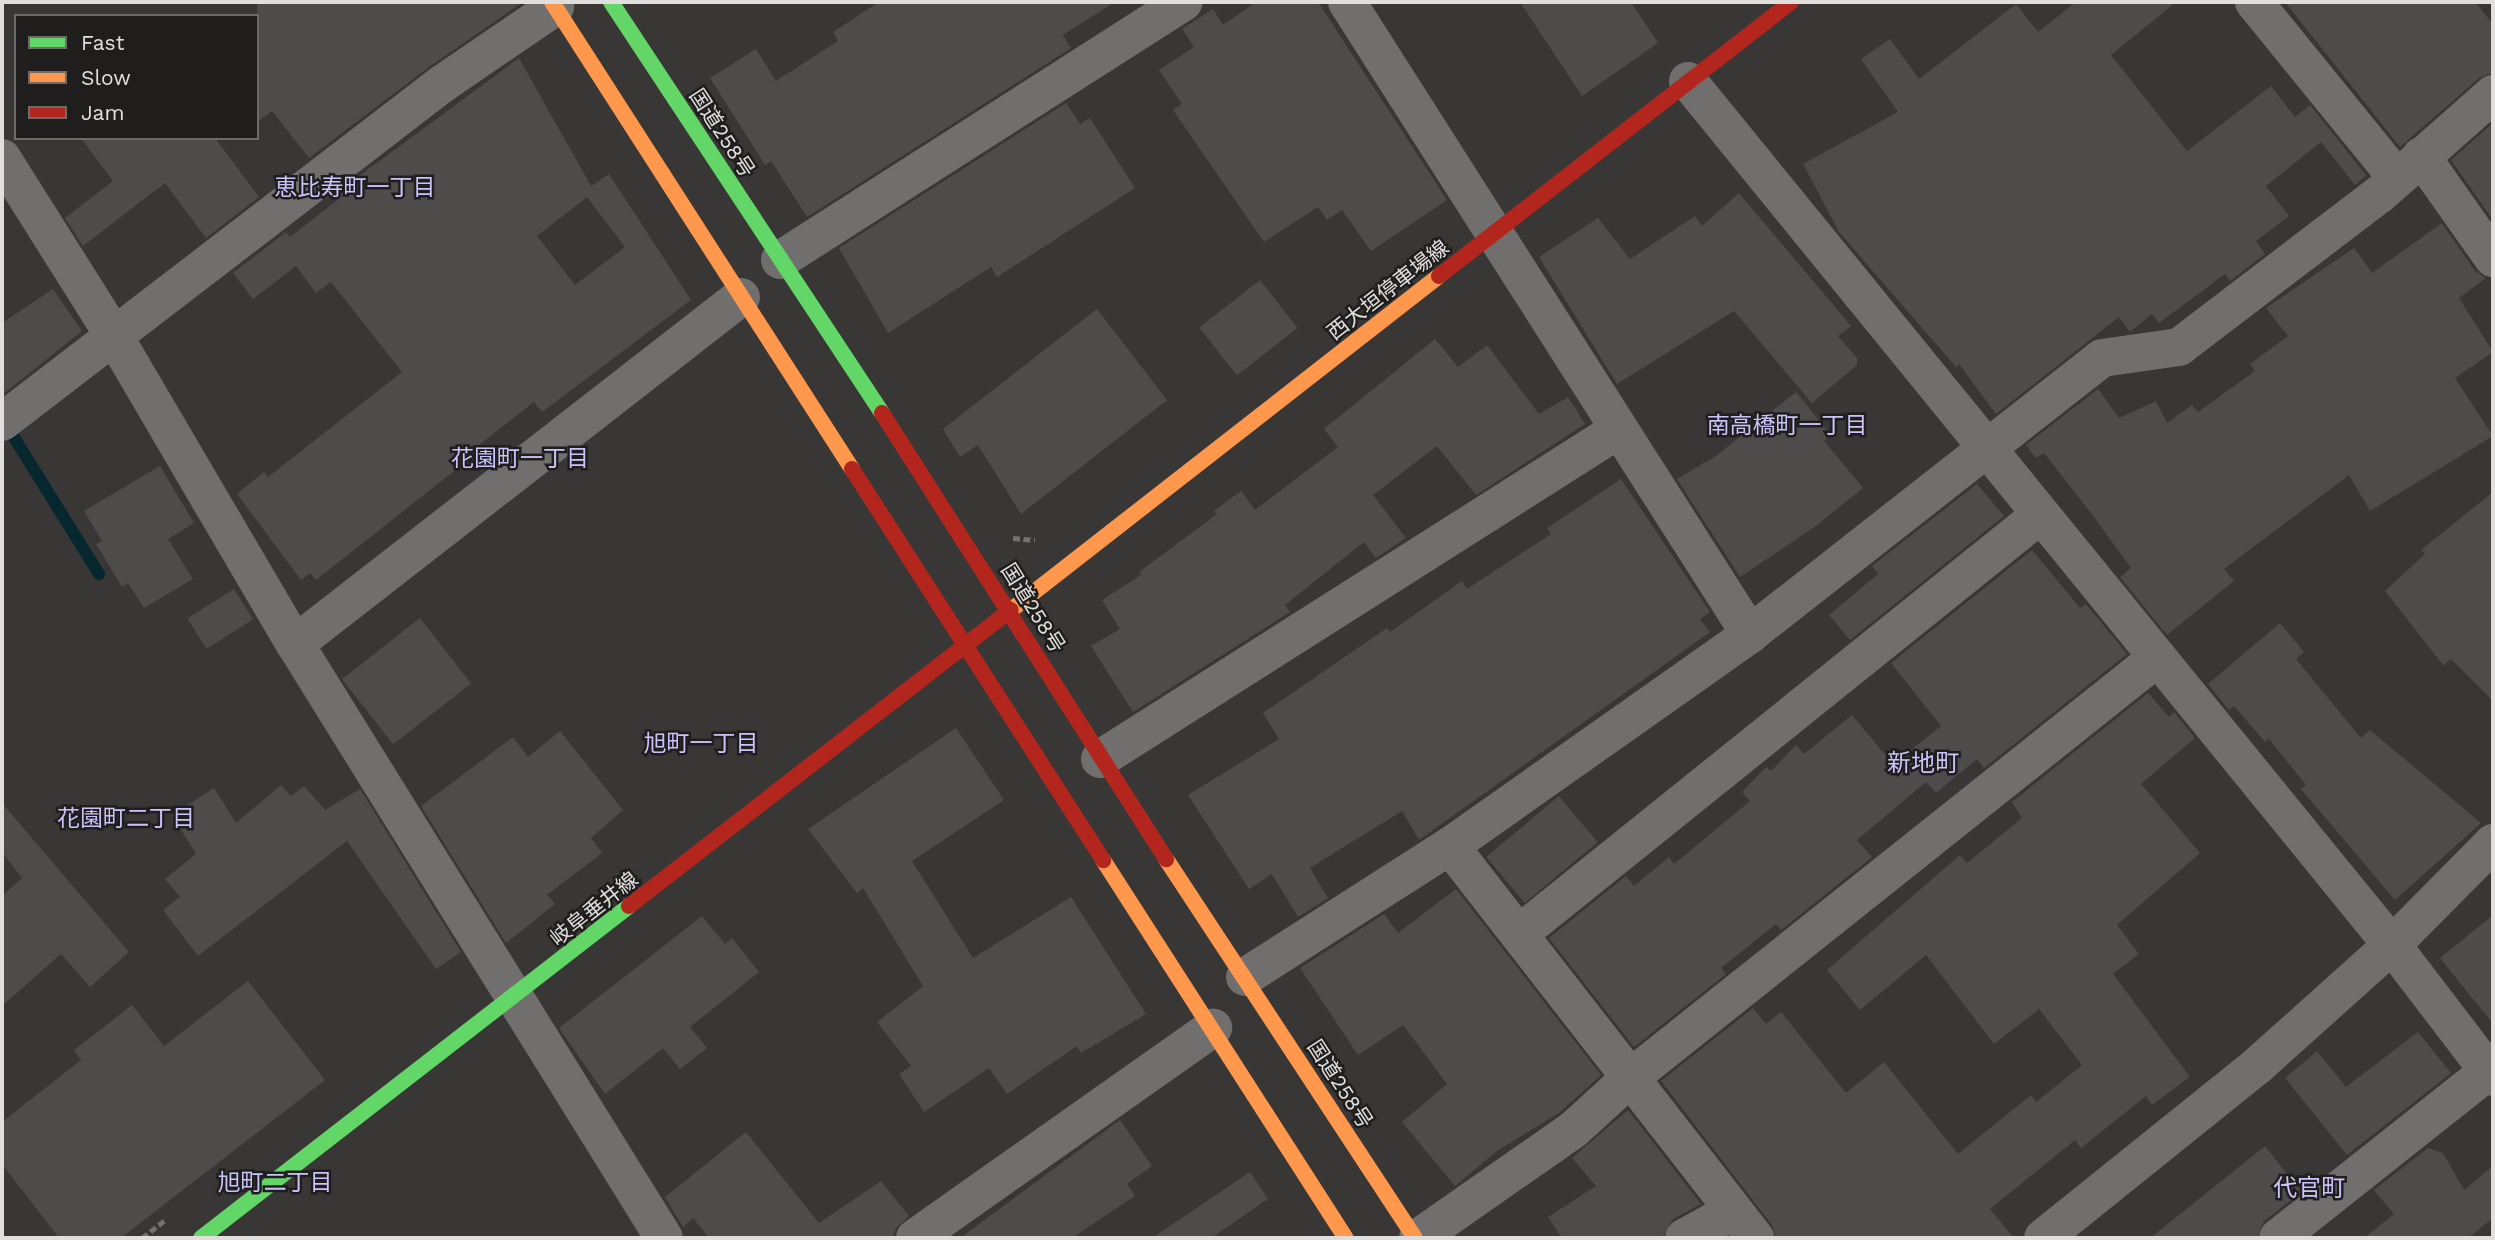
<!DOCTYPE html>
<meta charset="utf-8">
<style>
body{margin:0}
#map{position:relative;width:2495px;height:1240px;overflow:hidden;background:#383735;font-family:"Work Sans","Noto Sans JP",sans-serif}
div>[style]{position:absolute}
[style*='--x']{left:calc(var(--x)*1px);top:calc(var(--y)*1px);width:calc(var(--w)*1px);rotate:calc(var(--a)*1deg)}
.stream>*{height:12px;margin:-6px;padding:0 6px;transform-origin:6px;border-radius:6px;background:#05272d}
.building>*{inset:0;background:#4d4c4b;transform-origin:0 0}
.path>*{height:4.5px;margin-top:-2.25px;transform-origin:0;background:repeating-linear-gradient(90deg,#727270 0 7px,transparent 0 10.5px)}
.street>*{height:38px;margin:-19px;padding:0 19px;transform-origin:19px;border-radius:19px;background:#706f6e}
.fast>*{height:16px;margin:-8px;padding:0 8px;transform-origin:8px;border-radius:8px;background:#63d668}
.slow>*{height:16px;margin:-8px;padding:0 8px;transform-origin:8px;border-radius:8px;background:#ff974d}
.jam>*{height:16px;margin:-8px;padding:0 8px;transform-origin:8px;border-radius:8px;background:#b3261e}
span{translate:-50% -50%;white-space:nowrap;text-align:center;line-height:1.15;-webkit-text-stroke:5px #1f1e1d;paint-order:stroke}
.street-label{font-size:21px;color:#e0dfdd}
.neighbourhood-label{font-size:23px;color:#c9c3fc}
.quarter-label{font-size:24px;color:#c9c3fc}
.frame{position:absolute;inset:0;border:4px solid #e0dfdd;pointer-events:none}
.legend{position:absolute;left:14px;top:14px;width:245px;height:126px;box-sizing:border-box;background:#1f1e1d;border:2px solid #6c6b6a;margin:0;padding:9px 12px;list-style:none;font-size:21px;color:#e0dfdd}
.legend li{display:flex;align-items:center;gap:14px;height:35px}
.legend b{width:35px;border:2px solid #6c6b6a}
</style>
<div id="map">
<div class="stream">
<div style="--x:5;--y:423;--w:178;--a:58.1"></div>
</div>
<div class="building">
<div style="clip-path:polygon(257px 2px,523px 2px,429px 67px,309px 158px,272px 111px,257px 122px)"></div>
<div style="clip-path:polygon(879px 2px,1115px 2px,1063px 35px,1071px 48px,807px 217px,771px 161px,765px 165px,710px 78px,756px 49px,776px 81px,838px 41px,833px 32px)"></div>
<div style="clip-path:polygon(1256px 2px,1318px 2px,1447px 200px,1371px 251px,1342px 210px,1327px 220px,1318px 207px,1264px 242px,1173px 110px,1182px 104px,1159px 70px,1194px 47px,1182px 29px,1213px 9px,1223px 25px)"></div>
<div style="clip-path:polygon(1520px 2px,1631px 2px,1658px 43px,1582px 96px)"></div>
<div style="clip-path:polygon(2076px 2px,2176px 2px,2111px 55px,2187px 151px,2271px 86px,2295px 117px,2310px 105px,2366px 175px,2355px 185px,2321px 142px,2266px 186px,2289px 216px,2256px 241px,2265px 254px,2230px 281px,2225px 274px,2159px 323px,2152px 314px,2130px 332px,2119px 317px,1996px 414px,1959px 364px,1956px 367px,1839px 232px,1803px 164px,1898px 112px,1861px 59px,1890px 39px,1919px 79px,2016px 4px,2038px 32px)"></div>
<div style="clip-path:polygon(2285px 2px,2475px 2px,2493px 24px,2493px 73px,2479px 78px,2400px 147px)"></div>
<div style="clip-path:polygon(evenodd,519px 58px,591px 186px,609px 174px,691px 300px,542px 412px,534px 402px,479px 445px,482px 449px,316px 580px,310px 573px,301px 580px,237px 494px,264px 472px,268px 477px,402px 372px,331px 282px,316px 293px,296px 266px,253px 299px,233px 273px,286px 232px,290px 237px,340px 198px,336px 193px,519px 58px,587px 197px,625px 247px,575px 285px,537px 236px,587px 197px)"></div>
<div style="clip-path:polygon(1066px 103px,1080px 124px,1090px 118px,1135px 188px,997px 277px,991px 267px,888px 333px,839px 248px)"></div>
<div style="clip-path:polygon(2493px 123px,2493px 220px,2451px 160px)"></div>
<div style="clip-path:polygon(81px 138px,215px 138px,259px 197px,206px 238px,165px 183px,83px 246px,65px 218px,113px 181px)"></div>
<div style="clip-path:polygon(1739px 193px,1851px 326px,1838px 336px,1857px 358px,1857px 365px,1812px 403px,1734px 311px,1617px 384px,1539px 257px,1598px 218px,1630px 259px,1695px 216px,1702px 226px)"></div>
<div style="clip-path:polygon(2442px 223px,2475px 271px,2486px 278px,2459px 298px,2493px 352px,2455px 378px,2493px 436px,2370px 511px,2349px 475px,2224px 569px,2234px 581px,2167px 635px,2120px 577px,2131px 568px,2094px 517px,2044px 453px,2036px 458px,2026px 445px,2098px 389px,2119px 418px,2156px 401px,2167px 423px,2192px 405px,2198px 412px,2255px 371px,2250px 364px,2288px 336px,2266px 308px,2354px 248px,2372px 273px)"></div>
<div style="left:1260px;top:280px;width:61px;height:77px;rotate:52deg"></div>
<div style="clip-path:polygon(53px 289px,82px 331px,2px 395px,2px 323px)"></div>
<div style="clip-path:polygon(1097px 309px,1167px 400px,1021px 514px,978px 445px,960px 457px,943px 429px)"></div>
<div style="clip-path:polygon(1435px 339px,1458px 367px,1487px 345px,1539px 414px,1568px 397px,1585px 424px,1476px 495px,1437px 446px,1373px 495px,1406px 538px,1376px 558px,1364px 542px,1285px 605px,1290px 612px,1133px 712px,1091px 646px,1120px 629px,1102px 600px,1141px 575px,1139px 572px,1217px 514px,1214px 511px,1241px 491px,1255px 510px,1338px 447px,1324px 429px)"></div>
<div style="clip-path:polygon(1796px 392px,1831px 435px,1824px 441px,1863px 488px,1816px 526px,1740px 577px,1677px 479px,1716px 456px)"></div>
<div style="clip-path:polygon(160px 466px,194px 523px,168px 539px,193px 579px,144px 608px,128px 583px,122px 587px,96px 544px,102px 541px,84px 511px)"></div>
<div style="clip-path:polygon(1621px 479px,1710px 612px,1700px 619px,1710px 632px,1419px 840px,1402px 811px,1310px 868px,1328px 898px,1298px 917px,1272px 874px,1249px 889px,1188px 795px,1279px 739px,1263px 713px,1387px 628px,1390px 632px,1462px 581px,1467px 589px,1551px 534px,1547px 528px)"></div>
<div style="clip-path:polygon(1977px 484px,2004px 516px,1850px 640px,1829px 615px,1878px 574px,1872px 566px)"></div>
<div style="clip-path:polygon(2493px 492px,2493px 701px,2451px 659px,2443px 665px,2385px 591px,2425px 554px,2421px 550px)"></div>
<div style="clip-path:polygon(2032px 550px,2080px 608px,2086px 604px,2127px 654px,1984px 768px,1977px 759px,1936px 793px,1926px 782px,1857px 840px,1872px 857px,1781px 930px,1776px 924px,1721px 968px,1726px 974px,1634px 1047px,1549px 938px,1626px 876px,1634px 886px,1669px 857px,1674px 864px,1750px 801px,1742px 792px,1766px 767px,1771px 771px,1796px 745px,1804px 754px,1852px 715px,1893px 764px,1941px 726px,1891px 663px)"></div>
<div style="left:234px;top:589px;width:36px;height:55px;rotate:58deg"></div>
<div style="left:420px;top:618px;width:83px;height:99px;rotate:52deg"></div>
<div style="clip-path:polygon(2280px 623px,2304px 652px,2296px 659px,2361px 738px,2370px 730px,2481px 823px,2395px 900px,2301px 789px,2306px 785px,2269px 739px,2265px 742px,2234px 706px,2229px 710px,2208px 684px)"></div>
<div style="clip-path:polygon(2148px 693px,2169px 717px,2174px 712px,2195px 738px,2141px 784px,2200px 853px,2117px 925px,2139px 954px,2113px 974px,2190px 1077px,2152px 1105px,2146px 1096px,2081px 1148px,2075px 1140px,1990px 1209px,2014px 1238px,1776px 1238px,1772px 1225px,1661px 1081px,1753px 1008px,1766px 1024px,1781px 1012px,1846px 1093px,1884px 1062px,1958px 1154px,2031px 1095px,2036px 1102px,2082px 1065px,2039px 1009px,1994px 1044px,1926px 955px,1860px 1010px,1827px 970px,1960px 855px,1967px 863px,2022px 818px,2012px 802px)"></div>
<div style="clip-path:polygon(956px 728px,1004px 800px,912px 861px,973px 958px,1071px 897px,1146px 1014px,1081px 1053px,1077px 1046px,1007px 1094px,989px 1068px,924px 1112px,899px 1074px,911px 1066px,877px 1022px,923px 986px,863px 888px,857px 893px,808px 829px)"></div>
<div style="clip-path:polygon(560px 731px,623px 810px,591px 838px,602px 853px,547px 895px,555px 904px,506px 943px,421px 806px,513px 737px,528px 757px)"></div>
<div style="clip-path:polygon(281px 785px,291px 796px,304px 786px,325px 810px,360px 789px,461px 952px,436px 969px,347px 841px,198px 956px,163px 910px,180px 897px,165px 879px,196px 854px,172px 815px,214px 788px,236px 823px)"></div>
<div style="left:1559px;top:796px;width:60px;height:95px;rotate:50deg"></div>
<div style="clip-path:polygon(2px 803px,129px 952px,90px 987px,61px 954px,2px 1006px,2px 896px,22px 878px,2px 852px)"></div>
<div style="clip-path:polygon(1456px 889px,1601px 1075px,1559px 1113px,1497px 1151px,1455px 1186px,1402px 1122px,1447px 1084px,1403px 1025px,1358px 1055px,1300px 968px,1384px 914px,1398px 933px)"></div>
<div style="clip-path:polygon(2493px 915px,2493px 1024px,2440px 958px)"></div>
<div style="clip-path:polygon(702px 916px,725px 944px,732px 938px,759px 972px,690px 1027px,707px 1048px,680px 1069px,663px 1048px,605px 1094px,559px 1028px)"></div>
<div style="clip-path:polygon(248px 981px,325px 1080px,121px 1238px,59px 1238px,2px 1164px,2px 1122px,81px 1060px,74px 1050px,132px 1005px,164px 1046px)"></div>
<div style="clip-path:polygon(2418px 1032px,2451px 1073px,2347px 1155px,2285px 1078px,2317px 1051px,2346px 1087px)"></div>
<div style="clip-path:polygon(1628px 1110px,1701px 1204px,1673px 1219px,1662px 1238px,1562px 1238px,1548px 1217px,1596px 1186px,1572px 1158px)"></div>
<div style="clip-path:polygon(1120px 1120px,1152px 1166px,1127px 1184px,1135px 1196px,1072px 1238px,960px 1238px)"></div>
<div style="clip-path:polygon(746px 1132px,819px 1223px,881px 1181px,909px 1216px,896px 1228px,893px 1238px,709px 1238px,693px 1218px,683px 1227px,665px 1197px)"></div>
<div style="clip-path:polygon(2265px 1146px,2301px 1192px,2264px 1221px,2257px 1237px,2150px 1238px)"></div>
<div style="clip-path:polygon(2428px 1148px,2443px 1153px,2464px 1190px,2493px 1166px,2493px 1218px,2468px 1238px,2364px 1238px,2394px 1214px,2374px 1190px)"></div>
<div style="clip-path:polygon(1250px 1172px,1268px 1199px,1211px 1238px,1152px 1238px)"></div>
</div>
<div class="path">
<div style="--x:1013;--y:538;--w:22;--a:5"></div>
<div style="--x:142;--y:1238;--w:31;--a:-38"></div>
</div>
<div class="street">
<div style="--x:1347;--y:2;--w:750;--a:57.48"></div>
<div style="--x:2254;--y:2;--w:225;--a:50.9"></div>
<div style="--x:1688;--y:81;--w:1115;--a:50.83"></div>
<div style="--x:2392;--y:945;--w:166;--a:52.6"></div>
<div style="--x:2421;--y:156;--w:125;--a:54.8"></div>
<div style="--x:2;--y:158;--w:210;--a:57.8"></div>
<div style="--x:114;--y:336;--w:357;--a:59.6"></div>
<div style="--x:295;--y:644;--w:699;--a:58.15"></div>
<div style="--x:780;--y:260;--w:479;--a:-32.6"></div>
<div style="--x:2;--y:422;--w:555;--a:-37.53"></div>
<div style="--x:442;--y:84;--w:137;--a:-34.3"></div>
<div style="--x:295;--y:644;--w:565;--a:-37.88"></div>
<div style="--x:1100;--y:759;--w:614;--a:-32.42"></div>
<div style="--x:1450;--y:846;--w:497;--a:52.1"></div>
<div style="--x:1519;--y:934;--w:669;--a:-38.81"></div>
<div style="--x:1245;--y:977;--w:243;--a:-32.6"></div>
<div style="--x:1450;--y:846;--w:367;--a:-35.2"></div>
<div style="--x:1750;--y:634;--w:447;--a:-38.1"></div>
<div style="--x:2102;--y:358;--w:78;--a:-8.1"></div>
<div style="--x:2179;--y:347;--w:253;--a:-37.3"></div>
<div style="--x:2380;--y:194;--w:151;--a:-41.5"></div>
<div style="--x:915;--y:1238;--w:365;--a:-35.2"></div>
<div style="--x:1418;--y:1238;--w:189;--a:-34.9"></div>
<div style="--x:1573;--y:1130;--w:77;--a:-42.4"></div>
<div style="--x:1630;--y:1078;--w:674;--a:-38.55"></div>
<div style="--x:1684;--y:1238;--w:56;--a:-28.9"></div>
<div style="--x:2043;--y:1238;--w:275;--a:-38.8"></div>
<div style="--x:2257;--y:1066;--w:181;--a:-41.9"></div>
<div style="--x:2392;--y:945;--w:144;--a:-45.3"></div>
<div style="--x:2278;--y:1238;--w:269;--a:-38.4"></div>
</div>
<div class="fast">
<div style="--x:611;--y:2;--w:492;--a:56.6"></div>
<div style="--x:201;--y:1238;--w:542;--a:-37.8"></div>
</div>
<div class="slow">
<div style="--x:552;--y:2;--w:555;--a:57.28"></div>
<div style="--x:1011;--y:610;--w:543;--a:-37.97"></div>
<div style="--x:1166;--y:859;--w:453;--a:56.7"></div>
<div style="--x:1103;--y:860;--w:449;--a:57.3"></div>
</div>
<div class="jam">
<div style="--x:1439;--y:276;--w:446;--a:-37.9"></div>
<div style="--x:882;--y:413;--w:529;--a:57.51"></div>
<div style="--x:852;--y:469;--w:465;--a:57.3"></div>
<div style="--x:629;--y:906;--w:483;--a:-37.8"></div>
</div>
<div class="street-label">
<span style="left:722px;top:133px;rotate:57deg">国道258号</span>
<span style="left:1388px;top:290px;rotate:-38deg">西大垣停車場線</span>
<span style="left:1033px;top:608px;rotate:58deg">国道258号</span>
<span style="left:594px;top:909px;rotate:-38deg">岐阜垂井線</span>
<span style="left:1340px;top:1084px;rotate:57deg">国道258号</span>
</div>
<div class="neighbourhood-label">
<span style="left:355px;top:188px">恵比寿町一丁目</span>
<span style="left:1787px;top:426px">南高橋町一丁目</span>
<span style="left:520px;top:459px">花園町一丁目</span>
<span style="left:701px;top:744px">旭町一丁目</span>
<span style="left:126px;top:819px">花園町二丁目</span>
<span style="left:275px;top:1183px">旭町二丁目</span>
</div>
<div class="quarter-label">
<span style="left:1923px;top:764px">新地町</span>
<span style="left:2309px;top:1189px">代官町</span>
</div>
<div class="frame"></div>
<ul class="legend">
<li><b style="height:9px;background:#63d668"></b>Fast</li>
<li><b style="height:9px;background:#ff974d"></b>Slow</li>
<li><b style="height:9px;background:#b3261e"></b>Jam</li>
</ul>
</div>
